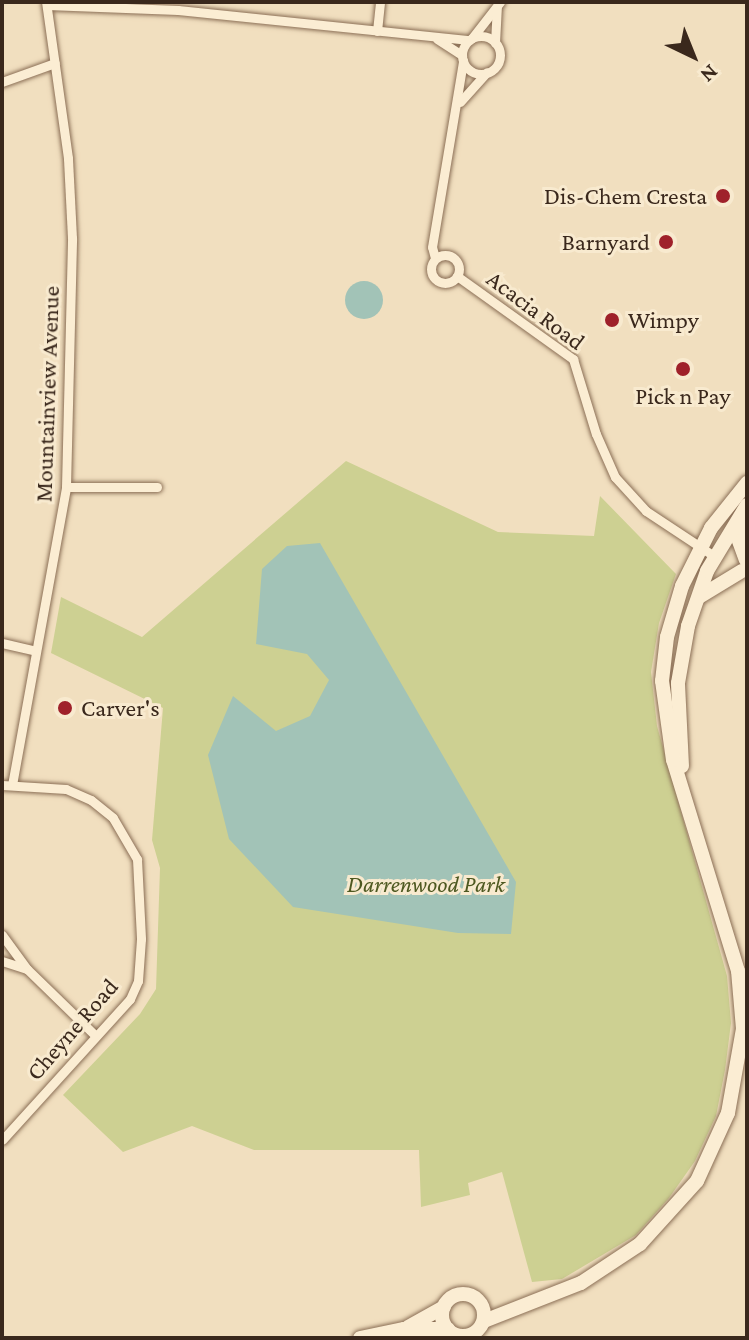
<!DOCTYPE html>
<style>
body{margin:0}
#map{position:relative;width:749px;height:1340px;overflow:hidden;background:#f1dfbf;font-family:"Crimson Pro",serif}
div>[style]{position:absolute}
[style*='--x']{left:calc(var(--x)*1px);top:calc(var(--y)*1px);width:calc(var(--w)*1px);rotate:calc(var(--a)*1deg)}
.green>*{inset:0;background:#cdd092}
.water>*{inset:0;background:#a2c3b7}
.round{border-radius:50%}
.roads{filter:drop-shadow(0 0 2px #8b6f56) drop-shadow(0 0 2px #8b6f56)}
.street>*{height:9px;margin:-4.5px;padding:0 4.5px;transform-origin:4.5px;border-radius:4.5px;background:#fbedd3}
.street>.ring{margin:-4.5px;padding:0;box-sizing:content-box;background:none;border:9px solid #fbedd3;border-radius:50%}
.secondary>*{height:14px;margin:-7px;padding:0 7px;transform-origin:7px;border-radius:7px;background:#fbedd3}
.secondary>.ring{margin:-7px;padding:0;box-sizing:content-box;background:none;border:14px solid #fbedd3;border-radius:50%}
.dots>*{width:22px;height:22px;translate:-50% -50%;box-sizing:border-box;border:4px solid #f8eacf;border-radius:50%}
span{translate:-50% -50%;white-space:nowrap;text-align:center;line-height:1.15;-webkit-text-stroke:6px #f8eacf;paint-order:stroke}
.poi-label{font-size:24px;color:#3a281c}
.right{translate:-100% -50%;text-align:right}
.left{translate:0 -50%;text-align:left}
.street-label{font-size:24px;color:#3a281c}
.park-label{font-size:24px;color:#4d5820;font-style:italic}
.frame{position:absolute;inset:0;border:4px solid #3a281c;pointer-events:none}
.north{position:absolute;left:653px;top:16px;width:80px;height:80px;-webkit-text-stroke:6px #f8eacf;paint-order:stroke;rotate:137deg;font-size:22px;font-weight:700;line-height:32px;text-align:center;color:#3a281c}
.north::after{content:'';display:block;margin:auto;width:28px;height:36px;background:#3a281c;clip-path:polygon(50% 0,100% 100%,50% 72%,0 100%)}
</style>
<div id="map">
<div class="green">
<div style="clip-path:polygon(346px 461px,498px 532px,594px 536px,600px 496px,676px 574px,659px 623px,651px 672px,657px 726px,727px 976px,731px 1023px,725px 1070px,716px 1116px,695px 1161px,669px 1198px,636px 1235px,562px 1279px,532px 1282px,502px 1172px,468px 1183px,470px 1195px,421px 1207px,419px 1150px,254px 1150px,192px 1126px,123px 1152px,63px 1095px,140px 1014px,156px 989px,160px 868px,152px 840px,163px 708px,51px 653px,61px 597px,142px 637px)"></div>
</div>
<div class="water">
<div class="round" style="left:345px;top:281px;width:38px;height:38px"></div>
<div style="clip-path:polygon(320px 543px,516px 882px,511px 934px,458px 933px,293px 907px,229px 839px,208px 755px,233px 696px,276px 731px,310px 716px,329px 680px,307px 654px,256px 644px,262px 569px,287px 546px)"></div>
</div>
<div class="roads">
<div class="street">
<div style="--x:47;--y:5;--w:131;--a:2.2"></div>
<div style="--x:178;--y:10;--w:293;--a:5.9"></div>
<div style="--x:377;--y:31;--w:29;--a:-84"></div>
<div class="ring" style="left:462px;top:36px;width:29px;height:29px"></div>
<div style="--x:472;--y:38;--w:46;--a:-52.1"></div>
<div style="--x:437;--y:39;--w:30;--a:33"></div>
<div style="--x:495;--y:43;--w:35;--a:-87"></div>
<div style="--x:2;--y:82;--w:56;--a:-19.7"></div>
<div style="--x:460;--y:102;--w:40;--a:-48"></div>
<div class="ring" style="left:431px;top:255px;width:19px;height:19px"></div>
<div style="--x:435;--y:258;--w:11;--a:-105"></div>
<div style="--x:432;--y:247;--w:189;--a:-80.5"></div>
<div style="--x:457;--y:276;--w:143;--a:35.6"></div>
<div style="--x:573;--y:359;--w:78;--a:73"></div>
<div style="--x:596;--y:434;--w:47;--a:66.2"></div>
<div style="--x:615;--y:477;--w:46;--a:47.6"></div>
<div style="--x:646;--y:511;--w:82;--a:33.5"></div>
<div style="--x:66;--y:487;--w:91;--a:0"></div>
<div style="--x:2;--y:643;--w:35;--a:13"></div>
<div style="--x:2;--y:785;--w:64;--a:3.6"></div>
<div style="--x:66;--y:789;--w:27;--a:24"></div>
<div style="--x:91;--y:800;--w:28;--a:39"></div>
<div style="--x:113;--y:818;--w:48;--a:59.7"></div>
<div style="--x:137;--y:859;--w:80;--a:87.1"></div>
<div style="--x:141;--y:939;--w:42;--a:94.1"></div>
<div style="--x:138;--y:981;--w:20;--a:114"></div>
<div style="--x:130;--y:999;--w:190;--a:132.2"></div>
<div style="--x:12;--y:785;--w:303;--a:-79.7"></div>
<div style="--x:66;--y:487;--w:249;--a:-88.6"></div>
<div style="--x:72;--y:238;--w:80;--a:-92.9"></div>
<div style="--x:68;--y:158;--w:158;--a:-98"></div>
<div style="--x:2;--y:935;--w:42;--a:53.7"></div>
<div style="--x:2;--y:961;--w:26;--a:18"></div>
<div style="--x:27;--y:969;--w:96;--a:44.2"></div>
<div style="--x:461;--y:1336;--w:2;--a:63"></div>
<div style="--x:475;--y:1338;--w:7;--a:-82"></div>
</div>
<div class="secondary">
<div style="--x:743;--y:513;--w:28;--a:98"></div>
<div style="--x:739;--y:541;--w:20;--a:70"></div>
<div style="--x:699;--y:597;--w:50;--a:-31.2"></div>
<div style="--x:682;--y:766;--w:83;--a:-92.8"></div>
<div style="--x:678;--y:683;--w:58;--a:-80"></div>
<div style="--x:688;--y:626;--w:58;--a:-70.9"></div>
<div style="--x:707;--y:571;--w:77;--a:-58.8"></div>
<div class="ring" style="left:442px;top:1294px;width:28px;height:28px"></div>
<div style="--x:484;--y:1321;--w:104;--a:-21.4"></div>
<div style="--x:581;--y:1283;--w:71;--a:-33.5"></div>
<div style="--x:640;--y:1244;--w:85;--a:-47.9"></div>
<div style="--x:697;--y:1181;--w:75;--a:-65.5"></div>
<div style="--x:728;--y:1113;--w:85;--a:-79.9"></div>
<div style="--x:743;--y:1029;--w:58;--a:-94.9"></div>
<div style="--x:738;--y:971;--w:221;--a:-107.1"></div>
<div style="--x:673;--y:760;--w:80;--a:-97.9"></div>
<div style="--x:662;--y:681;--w:44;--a:-83.5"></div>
<div style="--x:667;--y:637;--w:53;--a:-73.6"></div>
<div style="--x:682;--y:586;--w:65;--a:-63.4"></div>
<div style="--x:711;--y:528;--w:58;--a:-51.3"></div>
<div style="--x:408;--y:1327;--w:41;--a:-29.1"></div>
<div style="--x:360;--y:1338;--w:45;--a:-11.6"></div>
<div style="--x:404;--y:1329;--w:44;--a:0"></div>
</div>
</div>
<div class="dots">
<div style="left:723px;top:196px;background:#9f212a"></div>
<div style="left:666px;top:242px;background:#9f212a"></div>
<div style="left:612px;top:320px;background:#9f212a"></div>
<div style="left:683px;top:369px;background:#9f212a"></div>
<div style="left:65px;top:708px;background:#9f212a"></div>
</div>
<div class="poi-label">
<span class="right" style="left:707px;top:196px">Dis-Chem Cresta</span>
<span class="right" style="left:650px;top:242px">Barnyard</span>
<span class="left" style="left:628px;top:320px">Wimpy</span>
<span style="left:683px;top:396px">Pick n Pay</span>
<span class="left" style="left:81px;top:708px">Carver's</span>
</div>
<div class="street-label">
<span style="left:536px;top:310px;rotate:37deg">Acacia Road</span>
<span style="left:47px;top:394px;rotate:-88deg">Mountainview Avenue</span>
<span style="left:72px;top:1029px;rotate:-49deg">Cheyne Road</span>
</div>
<div class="park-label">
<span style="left:426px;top:884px">Darrenwood Park</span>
</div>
<div class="frame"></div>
<div class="north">N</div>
</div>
